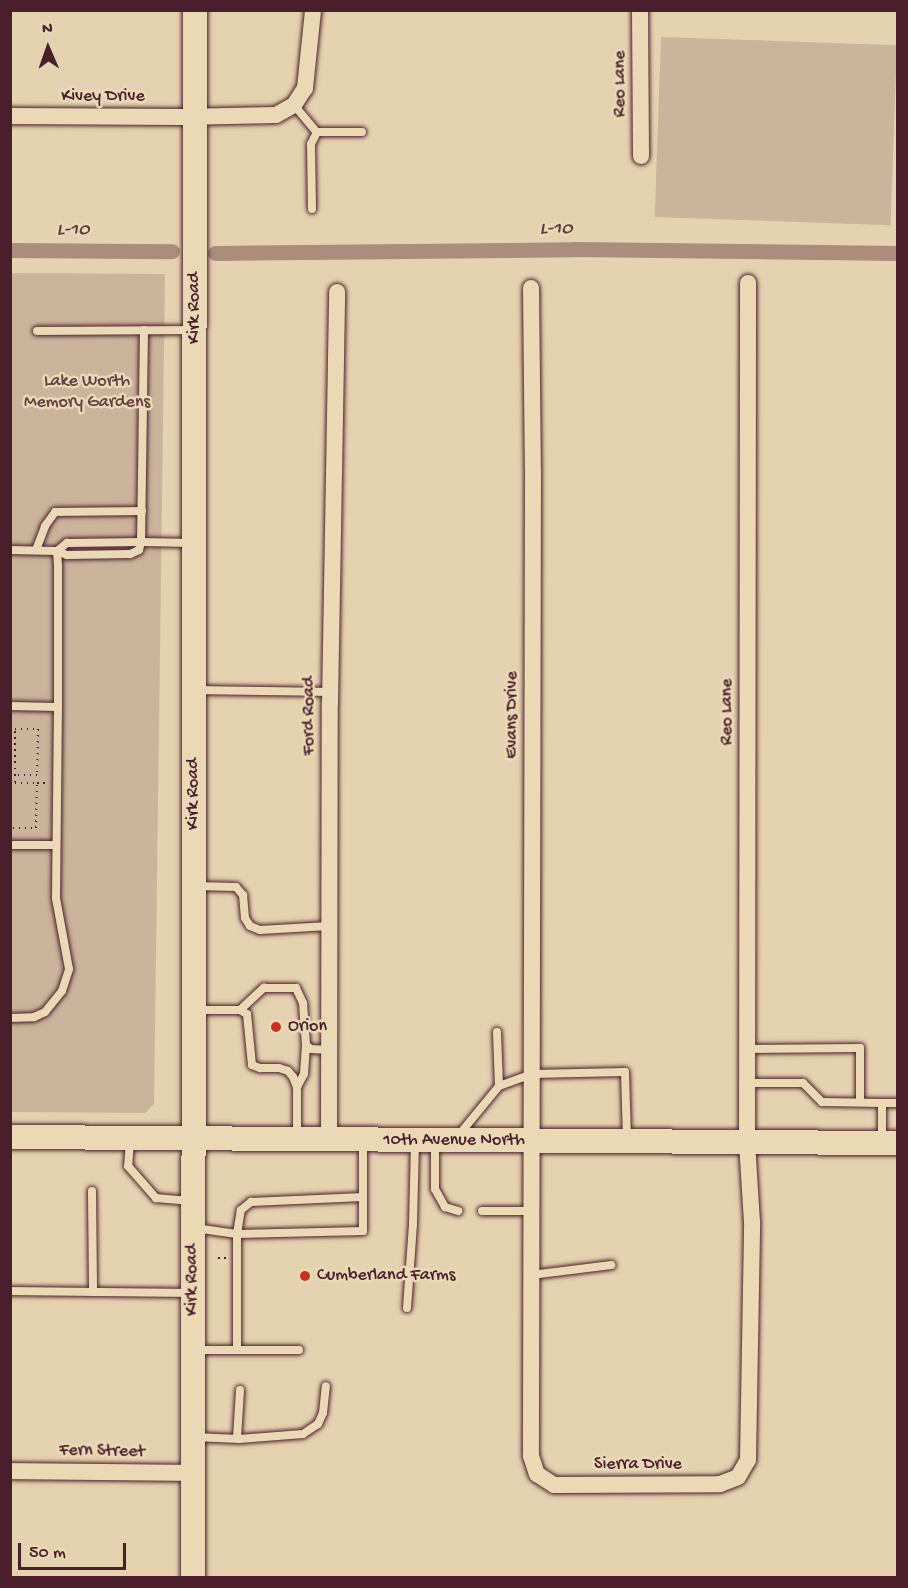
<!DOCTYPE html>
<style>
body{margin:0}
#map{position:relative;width:908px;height:1588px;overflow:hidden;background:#e5d2b0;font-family:"Gochi Hand",sans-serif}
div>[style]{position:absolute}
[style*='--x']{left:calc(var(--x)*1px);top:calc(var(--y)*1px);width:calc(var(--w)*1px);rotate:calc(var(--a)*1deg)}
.green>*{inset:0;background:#cbb49b;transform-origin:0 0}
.canal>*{height:15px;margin:-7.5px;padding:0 7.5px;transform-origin:7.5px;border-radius:7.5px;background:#aa8d7d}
.path>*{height:2px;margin-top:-1px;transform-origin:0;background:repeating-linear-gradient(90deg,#4a1f2b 0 1.5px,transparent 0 6px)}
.roads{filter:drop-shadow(0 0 2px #4a1f2b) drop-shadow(0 0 2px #4a1f2b)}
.lane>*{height:8px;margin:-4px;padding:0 4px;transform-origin:4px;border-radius:4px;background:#ebd9b6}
.street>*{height:16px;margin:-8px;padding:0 8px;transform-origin:8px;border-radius:8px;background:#ebd9b6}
.secondary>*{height:24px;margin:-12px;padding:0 12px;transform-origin:12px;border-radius:12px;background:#ebd9b6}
.dots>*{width:16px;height:16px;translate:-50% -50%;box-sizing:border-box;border:3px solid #ebd9b6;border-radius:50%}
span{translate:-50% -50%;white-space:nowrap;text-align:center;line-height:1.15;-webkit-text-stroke:5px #ebd9b6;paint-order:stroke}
.street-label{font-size:18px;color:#4a1f2b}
.park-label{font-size:18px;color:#643d41}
.poi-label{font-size:18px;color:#4a1f2b}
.left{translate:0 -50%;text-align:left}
.water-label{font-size:20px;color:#623a40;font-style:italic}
.frame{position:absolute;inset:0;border:12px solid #4a1f2b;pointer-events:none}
.north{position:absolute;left:18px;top:18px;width:60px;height:60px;-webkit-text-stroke:4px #ebd9b6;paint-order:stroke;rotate:358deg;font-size:16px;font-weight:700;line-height:24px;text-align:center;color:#4a1f2b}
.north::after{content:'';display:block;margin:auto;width:21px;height:27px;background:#4a1f2b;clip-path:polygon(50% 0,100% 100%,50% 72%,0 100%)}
.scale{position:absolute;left:18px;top:1543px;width:108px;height:27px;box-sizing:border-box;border:3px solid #4a1f2b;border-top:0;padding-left:8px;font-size:18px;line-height:21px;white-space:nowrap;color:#4a1f2b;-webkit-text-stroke:4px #ebd9b6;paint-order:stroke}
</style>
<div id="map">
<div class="green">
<div style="left:661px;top:37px;width:236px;height:180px;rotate:2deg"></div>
<div style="clip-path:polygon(11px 273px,165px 274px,154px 1104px,145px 1113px,11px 1112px)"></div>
</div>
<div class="canal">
<div style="--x:10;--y:250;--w:162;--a:0.4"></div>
<div style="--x:215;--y:253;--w:359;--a:-0.6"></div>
<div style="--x:574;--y:249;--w:324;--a:0.7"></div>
</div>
<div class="path">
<div style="--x:15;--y:775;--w:46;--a:-90"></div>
<div style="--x:15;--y:729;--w:23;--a:0"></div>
<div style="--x:38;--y:729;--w:46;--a:91.2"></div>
<div style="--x:37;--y:775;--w:22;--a:180"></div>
<div style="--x:15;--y:775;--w:8;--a:90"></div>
<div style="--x:15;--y:783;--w:22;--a:0"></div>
<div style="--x:10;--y:826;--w:4;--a:34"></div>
<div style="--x:13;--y:828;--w:23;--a:0"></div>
<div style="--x:36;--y:828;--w:45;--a:-88.7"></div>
<div style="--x:37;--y:783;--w:10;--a:0"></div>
<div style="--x:218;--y:1258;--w:9;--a:0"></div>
</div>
<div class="roads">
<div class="lane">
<div style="--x:294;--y:105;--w:35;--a:50"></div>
<div style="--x:317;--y:132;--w:45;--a:0"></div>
<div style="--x:312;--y:209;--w:65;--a:-90.9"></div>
<div style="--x:311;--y:144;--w:13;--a:-63"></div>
<div style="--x:144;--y:330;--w:212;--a:90.8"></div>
<div style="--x:141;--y:542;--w:52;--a:1.1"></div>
<div style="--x:37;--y:331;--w:155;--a:-0.4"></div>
<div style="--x:141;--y:542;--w:8;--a:104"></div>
<div style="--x:139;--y:550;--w:10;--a:156"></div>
<div style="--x:130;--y:554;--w:63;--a:179.1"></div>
<div style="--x:67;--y:555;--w:11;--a:-158"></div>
<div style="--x:57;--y:551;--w:13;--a:-39"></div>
<div style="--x:67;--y:543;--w:74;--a:-0.8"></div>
<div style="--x:10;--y:550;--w:47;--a:1.2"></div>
<div style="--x:57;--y:551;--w:15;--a:86"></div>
<div style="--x:58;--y:566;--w:141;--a:90"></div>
<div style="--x:58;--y:707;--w:48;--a:-178.8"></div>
<div style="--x:36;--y:550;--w:26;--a:-69"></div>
<div style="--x:45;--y:526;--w:17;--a:-54"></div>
<div style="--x:55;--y:512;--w:87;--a:-0.7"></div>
<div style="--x:195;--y:690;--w:135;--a:0.8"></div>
<div style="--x:10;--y:845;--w:45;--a:0"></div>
<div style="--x:195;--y:886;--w:41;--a:1.4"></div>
<div style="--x:236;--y:887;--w:11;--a:49"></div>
<div style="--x:243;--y:895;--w:23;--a:85"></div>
<div style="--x:245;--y:918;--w:9;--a:58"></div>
<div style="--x:250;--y:926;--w:11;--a:22"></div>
<div style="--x:260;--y:930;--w:69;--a:-3.3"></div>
<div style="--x:194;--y:1010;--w:46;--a:0"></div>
<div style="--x:240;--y:1010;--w:8;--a:30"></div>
<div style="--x:247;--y:1014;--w:51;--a:84.4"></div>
<div style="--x:252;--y:1065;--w:9;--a:21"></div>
<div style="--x:260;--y:1068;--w:19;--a:0"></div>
<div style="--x:279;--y:1068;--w:9;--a:18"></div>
<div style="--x:288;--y:1071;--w:8;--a:50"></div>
<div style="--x:293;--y:1077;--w:11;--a:68"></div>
<div style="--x:297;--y:1087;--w:51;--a:90"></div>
<div style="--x:240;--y:1010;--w:33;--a:-43"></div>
<div style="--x:264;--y:988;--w:32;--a:0"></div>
<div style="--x:296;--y:988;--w:17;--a:65"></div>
<div style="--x:303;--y:1003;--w:42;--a:85.9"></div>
<div style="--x:306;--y:1045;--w:6;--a:39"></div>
<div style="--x:311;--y:1049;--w:18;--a:3"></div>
<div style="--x:10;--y:1018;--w:24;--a:-2"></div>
<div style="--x:34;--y:1017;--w:12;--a:-24"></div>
<div style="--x:45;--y:1012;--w:27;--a:-51"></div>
<div style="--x:62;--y:991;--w:23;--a:-72"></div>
<div style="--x:69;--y:969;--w:72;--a:-100.4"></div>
<div style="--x:56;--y:898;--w:191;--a:-89.4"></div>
<div style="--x:497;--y:1032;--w:54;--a:87.9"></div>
<div style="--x:747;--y:1049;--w:113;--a:-0.5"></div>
<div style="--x:860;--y:1048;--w:54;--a:90"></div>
<div style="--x:747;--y:1083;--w:56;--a:0"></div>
<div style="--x:803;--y:1083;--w:27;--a:45"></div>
<div style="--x:822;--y:1102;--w:60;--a:1"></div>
<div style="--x:882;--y:1103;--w:39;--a:90"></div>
<div style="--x:297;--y:1087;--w:15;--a:-62"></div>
<div style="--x:304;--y:1074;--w:29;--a:-86"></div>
<div style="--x:882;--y:1103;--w:16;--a:0"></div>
<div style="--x:458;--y:1136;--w:65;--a:-50.6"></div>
<div style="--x:499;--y:1086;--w:35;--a:-20"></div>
<div style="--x:532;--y:1074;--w:93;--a:-1.2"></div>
<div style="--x:625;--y:1072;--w:68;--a:88.3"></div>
<div style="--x:130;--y:1140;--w:26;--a:94"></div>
<div style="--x:128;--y:1166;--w:43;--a:48.8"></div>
<div style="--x:156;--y:1198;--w:36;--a:5"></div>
<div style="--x:435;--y:1141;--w:48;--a:90"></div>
<div style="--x:435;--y:1189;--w:21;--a:61"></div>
<div style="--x:445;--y:1207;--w:14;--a:17"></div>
<div style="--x:363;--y:1142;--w:89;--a:90"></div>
<div style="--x:363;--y:1231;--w:126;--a:178.6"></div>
<div style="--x:237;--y:1234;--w:24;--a:-81"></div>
<div style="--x:241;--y:1210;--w:13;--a:-39"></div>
<div style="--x:251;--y:1202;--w:112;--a:-2.6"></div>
<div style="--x:92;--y:1191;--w:101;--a:89.4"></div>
<div style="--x:482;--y:1211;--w:49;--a:0"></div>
<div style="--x:195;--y:1228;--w:42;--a:8.1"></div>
<div style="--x:237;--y:1234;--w:116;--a:90"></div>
<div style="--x:531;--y:1275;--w:81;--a:-7.1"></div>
<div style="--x:10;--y:1291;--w:180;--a:0.6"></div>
<div style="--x:407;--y:1308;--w:84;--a:-85.9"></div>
<div style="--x:413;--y:1224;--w:83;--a:-88.6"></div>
<div style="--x:194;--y:1350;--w:105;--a:0"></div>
<div style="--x:194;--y:1437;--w:45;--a:2.5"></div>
<div style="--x:239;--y:1439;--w:64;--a:-4.5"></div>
<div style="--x:303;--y:1434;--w:18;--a:-34"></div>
<div style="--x:318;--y:1424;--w:12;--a:-66"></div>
<div style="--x:323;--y:1413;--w:27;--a:-84"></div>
<div style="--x:237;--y:1438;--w:48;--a:-86.4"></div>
</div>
<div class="street">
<div style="--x:640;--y:10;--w:146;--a:89.6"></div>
<div style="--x:10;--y:116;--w:172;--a:0.3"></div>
<div style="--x:182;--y:117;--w:94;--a:-1.2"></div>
<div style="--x:276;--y:115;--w:21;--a:-29"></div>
<div style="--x:294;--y:105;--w:20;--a:-57"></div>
<div style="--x:305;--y:88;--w:78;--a:-84.1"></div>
<div style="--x:531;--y:288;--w:183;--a:89.4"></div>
<div style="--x:533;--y:471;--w:985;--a:90.12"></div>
<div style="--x:531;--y:1456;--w:19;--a:72"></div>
<div style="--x:537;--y:1474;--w:20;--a:33"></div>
<div style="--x:554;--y:1485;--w:166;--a:-0.3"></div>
<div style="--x:720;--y:1484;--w:19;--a:-21"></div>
<div style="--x:738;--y:1477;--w:20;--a:-60"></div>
<div style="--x:748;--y:1460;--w:238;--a:-89"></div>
<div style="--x:752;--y:1222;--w:80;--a:-93.6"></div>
<div style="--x:747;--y:1142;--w:859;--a:-89.93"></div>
<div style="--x:329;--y:1140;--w:437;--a:-89.9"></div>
<div style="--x:330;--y:703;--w:411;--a:-89"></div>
<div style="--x:10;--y:1471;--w:183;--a:0.6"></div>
</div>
<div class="secondary">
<div style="--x:10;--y:1137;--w:888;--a:0.39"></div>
<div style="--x:193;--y:1578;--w:1568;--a:-89.93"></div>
</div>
</div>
<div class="dots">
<div style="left:276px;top:1027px;background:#c8321e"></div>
<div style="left:305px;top:1276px;background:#c8321e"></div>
</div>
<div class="street-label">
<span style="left:621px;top:84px;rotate:-90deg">Reo Lane</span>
<span style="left:103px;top:97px">Kivey Drive</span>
<span style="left:195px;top:308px;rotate:-90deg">Kirk Road</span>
<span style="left:728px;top:712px;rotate:-90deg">Reo Lane</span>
<span style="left:513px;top:715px;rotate:-90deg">Evans Drive</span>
<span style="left:310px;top:716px;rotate:-90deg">Ford Road</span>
<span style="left:194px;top:794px;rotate:-90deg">Kirk Road</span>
<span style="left:454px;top:1141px">10th Avenue North</span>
<span style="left:193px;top:1280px;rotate:-90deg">Kirk Road</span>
<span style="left:102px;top:1452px;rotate:1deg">Fern Street</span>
<span style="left:638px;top:1465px">Sierra Drive</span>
</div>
<div class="park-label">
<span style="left:87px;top:393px">Lake Worth<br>Memory Gardens</span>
</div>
<div class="poi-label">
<span class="left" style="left:288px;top:1027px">Orion</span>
<span class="left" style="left:317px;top:1276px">Cumberland Farms</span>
</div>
<div class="water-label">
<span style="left:556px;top:229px">L-10</span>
<span style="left:73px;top:230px">L-10</span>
</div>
<div class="frame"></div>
<div class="north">N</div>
<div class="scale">50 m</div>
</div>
